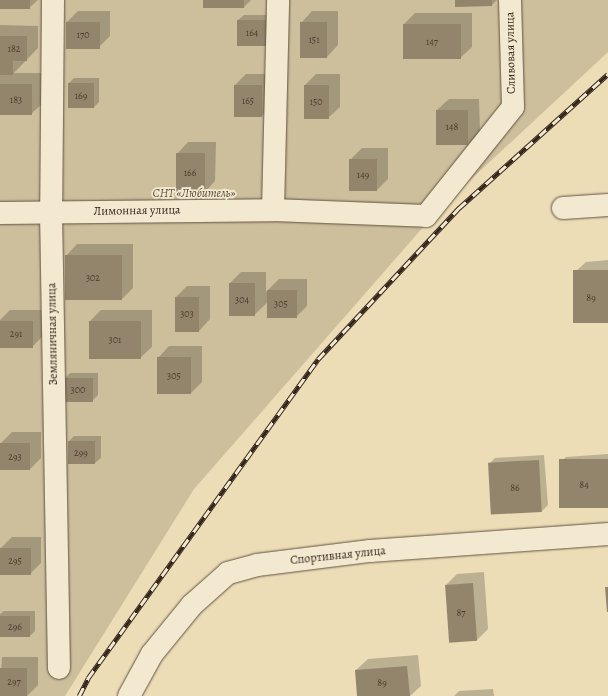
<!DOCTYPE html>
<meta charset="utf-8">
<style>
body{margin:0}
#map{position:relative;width:608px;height:696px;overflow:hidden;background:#ecddb7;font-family:Alegreya,serif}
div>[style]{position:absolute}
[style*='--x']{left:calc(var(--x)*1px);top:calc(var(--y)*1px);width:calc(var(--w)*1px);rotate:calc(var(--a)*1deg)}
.green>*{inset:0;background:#cdbe9c}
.shadow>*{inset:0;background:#0003}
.building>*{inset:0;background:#93856c;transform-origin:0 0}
.roads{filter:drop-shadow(0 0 1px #615342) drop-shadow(0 0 1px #615342)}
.minor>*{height:22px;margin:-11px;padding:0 11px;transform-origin:11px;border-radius:11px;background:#f3e9d0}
.rail>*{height:4.5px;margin-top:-2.25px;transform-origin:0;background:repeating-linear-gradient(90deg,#f3e9d0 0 9px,#33251b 0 18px);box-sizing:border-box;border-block:1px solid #33251b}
span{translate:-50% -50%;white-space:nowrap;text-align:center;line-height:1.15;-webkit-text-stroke:3.5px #f3e9d0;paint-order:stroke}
.number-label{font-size:10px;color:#4b3d2f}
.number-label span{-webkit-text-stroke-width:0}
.street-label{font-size:12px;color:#33251b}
.park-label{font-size:12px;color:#5a4b3b;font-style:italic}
</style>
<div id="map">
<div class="green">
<div style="clip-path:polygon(0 0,608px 0,608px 52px,439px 209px,194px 489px,65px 696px,0 696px)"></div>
</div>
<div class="shadow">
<div style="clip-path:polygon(0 0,38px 0,29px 8px,0 9px)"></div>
<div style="clip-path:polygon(204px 0,251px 0,244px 7px)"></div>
<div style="clip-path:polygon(456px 0,497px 0,492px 5px)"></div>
<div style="clip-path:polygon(78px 11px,110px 11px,110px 36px,99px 47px,67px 22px)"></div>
<div style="clip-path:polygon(312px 11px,338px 11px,338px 45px,327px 57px,301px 23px)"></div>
<div style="clip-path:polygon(415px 13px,472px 13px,472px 47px,460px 58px,404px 24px)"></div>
<div style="clip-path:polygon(244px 15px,272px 15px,272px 40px,238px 20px)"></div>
<div style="clip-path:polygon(0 25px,38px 26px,38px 48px,14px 73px,43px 73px,43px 103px,31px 114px,0 114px)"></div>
<div style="clip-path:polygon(246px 74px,273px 74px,273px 105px,262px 116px,235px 116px,235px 85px)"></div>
<div style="clip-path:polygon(316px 74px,340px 74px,340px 107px,328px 118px,305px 85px)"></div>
<div style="clip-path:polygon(74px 78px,99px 78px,99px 102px,94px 107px,69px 83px)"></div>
<div style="clip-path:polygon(449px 99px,479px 99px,480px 132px,468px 144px,437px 110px)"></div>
<div style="clip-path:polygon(188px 142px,216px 142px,215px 181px,204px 193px,177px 154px)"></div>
<div style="clip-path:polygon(362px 148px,388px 148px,388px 179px,377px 190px,350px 160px)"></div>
<div style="clip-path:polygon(77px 244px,133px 244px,133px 288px,122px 299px,66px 256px)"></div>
<div style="clip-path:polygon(608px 260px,608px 322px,574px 273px,586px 262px)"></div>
<div style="clip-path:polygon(241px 272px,266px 272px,266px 292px,279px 279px,307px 279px,307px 306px,296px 317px,268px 302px,254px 315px,230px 283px)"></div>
<div style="clip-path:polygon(187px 286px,210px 286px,210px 319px,199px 331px,176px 297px)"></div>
<div style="clip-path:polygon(10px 310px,43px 310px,44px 335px,32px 347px,0 347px,0 320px)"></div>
<div style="clip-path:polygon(101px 310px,152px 310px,152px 347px,140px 358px,90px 358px,90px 321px)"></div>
<div style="clip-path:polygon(169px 346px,202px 346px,202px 382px,191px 393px,158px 358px)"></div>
<div style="clip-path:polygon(70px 373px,98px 373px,98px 395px,92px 401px,65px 378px)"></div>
<div style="clip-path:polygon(12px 432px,41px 432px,41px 458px,30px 469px,1px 443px)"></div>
<div style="clip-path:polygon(74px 436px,101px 436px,101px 458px,95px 463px,68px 463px,69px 441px)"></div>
<div style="clip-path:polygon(608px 454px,608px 507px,560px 462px,566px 457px)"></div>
<div style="clip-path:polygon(544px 455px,548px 505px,542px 511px,493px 514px,489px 464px,495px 458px)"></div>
<div style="clip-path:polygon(12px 537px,41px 537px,41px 563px,30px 574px,1px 548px)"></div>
<div style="clip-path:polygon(484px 572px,488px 629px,477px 640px,446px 585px,457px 574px)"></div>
<div style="clip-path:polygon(4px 611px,35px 611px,35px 631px,30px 636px,0 636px,0 614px)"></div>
<div style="clip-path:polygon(418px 655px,421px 686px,410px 696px,358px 696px,356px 670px,368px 659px)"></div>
<div style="clip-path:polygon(2px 657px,38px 657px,38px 685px,27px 696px,0 696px)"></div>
<div style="clip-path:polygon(493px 689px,494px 696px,454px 696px,459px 691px)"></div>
</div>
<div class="building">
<div style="left:0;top:0;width:30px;height:9px"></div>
<div style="left:203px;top:0;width:41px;height:8px"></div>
<div style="clip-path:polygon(455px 0,492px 0,492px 6px,455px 7px)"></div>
<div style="left:237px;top:20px;width:30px;height:26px"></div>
<div style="left:66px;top:22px;width:34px;height:27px"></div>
<div style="left:300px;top:22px;width:27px;height:36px"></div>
<div style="left:403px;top:24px;width:58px;height:35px"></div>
<div style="clip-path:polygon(0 36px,27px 36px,27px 61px,13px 61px,13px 75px,0 75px)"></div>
<div style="left:68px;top:83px;width:26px;height:25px"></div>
<div style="left:0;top:84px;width:32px;height:31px"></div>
<div style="left:234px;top:85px;width:28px;height:32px"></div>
<div style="left:304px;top:85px;width:25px;height:34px"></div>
<div style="left:436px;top:110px;width:32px;height:35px"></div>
<div style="left:176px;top:153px;width:29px;height:41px"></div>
<div style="left:349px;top:159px;width:28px;height:32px"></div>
<div style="left:65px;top:255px;width:57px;height:45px"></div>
<div style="left:608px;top:270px;width:53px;height:35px;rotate:90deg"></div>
<div style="left:229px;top:283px;width:26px;height:33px"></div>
<div style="left:267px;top:290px;width:30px;height:28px"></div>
<div style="left:175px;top:297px;width:24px;height:35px"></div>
<div style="left:0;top:321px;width:33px;height:27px"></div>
<div style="left:89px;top:321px;width:52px;height:38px"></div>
<div style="left:157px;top:357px;width:34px;height:37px"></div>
<div style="left:64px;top:378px;width:29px;height:24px"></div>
<div style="left:68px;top:441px;width:27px;height:23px"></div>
<div style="left:0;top:443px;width:30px;height:27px"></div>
<div style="left:608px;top:459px;width:49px;height:49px;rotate:90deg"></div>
<div style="left:539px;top:460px;width:52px;height:51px;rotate:87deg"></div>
<div style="left:0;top:548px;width:31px;height:27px"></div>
<div style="left:473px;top:583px;width:58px;height:28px;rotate:86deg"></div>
<div style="clip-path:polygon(605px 587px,608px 587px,608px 612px,607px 612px)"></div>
<div style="left:0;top:616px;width:30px;height:21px"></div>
<div style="clip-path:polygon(407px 666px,410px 696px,357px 696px,355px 670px)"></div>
<div style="left:0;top:668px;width:27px;height:28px"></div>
</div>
<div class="roads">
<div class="minor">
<div style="--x:53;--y:0;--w:212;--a:90.5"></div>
<div style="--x:51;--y:212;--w:456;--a:89"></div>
<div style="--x:563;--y:208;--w:45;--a:-3.8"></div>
<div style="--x:273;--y:210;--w:210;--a:-88.6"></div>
<div style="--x:0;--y:213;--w:273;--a:-0.6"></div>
<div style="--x:273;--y:210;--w:153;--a:2.2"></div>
<div style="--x:426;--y:216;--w:139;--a:-51.4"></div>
<div style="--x:513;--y:107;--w:107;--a:-91.6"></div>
<div style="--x:129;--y:696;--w:48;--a:-61.3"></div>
<div style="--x:152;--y:654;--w:63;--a:-50.8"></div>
<div style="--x:192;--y:605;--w:48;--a:-41.6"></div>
<div style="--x:228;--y:573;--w:30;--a:-15"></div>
<div style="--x:257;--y:565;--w:114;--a:-7.1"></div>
<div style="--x:370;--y:551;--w:239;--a:-4.1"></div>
</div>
</div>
<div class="rail">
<div style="--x:79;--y:696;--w:20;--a:-63"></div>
<div style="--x:88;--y:678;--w:393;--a:-54.2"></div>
<div style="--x:318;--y:359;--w:207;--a:-47"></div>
<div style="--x:459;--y:208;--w:200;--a:-42"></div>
</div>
<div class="number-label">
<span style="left:252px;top:33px">164</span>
<span style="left:83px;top:35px">170</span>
<span style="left:314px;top:40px">151</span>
<span style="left:432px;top:42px">147</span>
<span style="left:14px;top:49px">182</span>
<span style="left:81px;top:96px">169</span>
<span style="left:16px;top:100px">183</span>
<span style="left:248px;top:101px">165</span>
<span style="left:316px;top:102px">150</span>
<span style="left:452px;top:127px">148</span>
<span style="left:190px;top:173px">166</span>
<span style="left:363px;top:175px">149</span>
<span style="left:93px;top:278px">302</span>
<span style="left:591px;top:298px">89</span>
<span style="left:242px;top:300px">304</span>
<span style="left:281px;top:304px">305</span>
<span style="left:187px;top:314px">303</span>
<span style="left:16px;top:334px">291</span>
<span style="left:115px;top:340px">301</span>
<span style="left:174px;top:376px">305</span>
<span style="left:78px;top:390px">300</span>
<span style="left:81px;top:453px">299</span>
<span style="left:15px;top:457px">293</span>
<span style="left:584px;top:485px">84</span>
<span style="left:515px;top:488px">86</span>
<span style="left:15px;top:561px">295</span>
<span style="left:461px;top:613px">87</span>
<span style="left:15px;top:627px">296</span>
<span style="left:14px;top:682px">297</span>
<span style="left:382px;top:683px">89</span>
</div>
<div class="street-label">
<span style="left:511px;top:53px;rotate:-91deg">Сливовая улица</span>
<span style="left:137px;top:211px;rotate:-1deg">Лимонная улица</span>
<span style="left:53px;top:334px;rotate:-91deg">Земляничная улица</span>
<span style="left:338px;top:556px;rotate:-6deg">Спортивная улица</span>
</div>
<div class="park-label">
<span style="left:194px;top:194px">СНТ «Любитель»</span>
</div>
</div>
